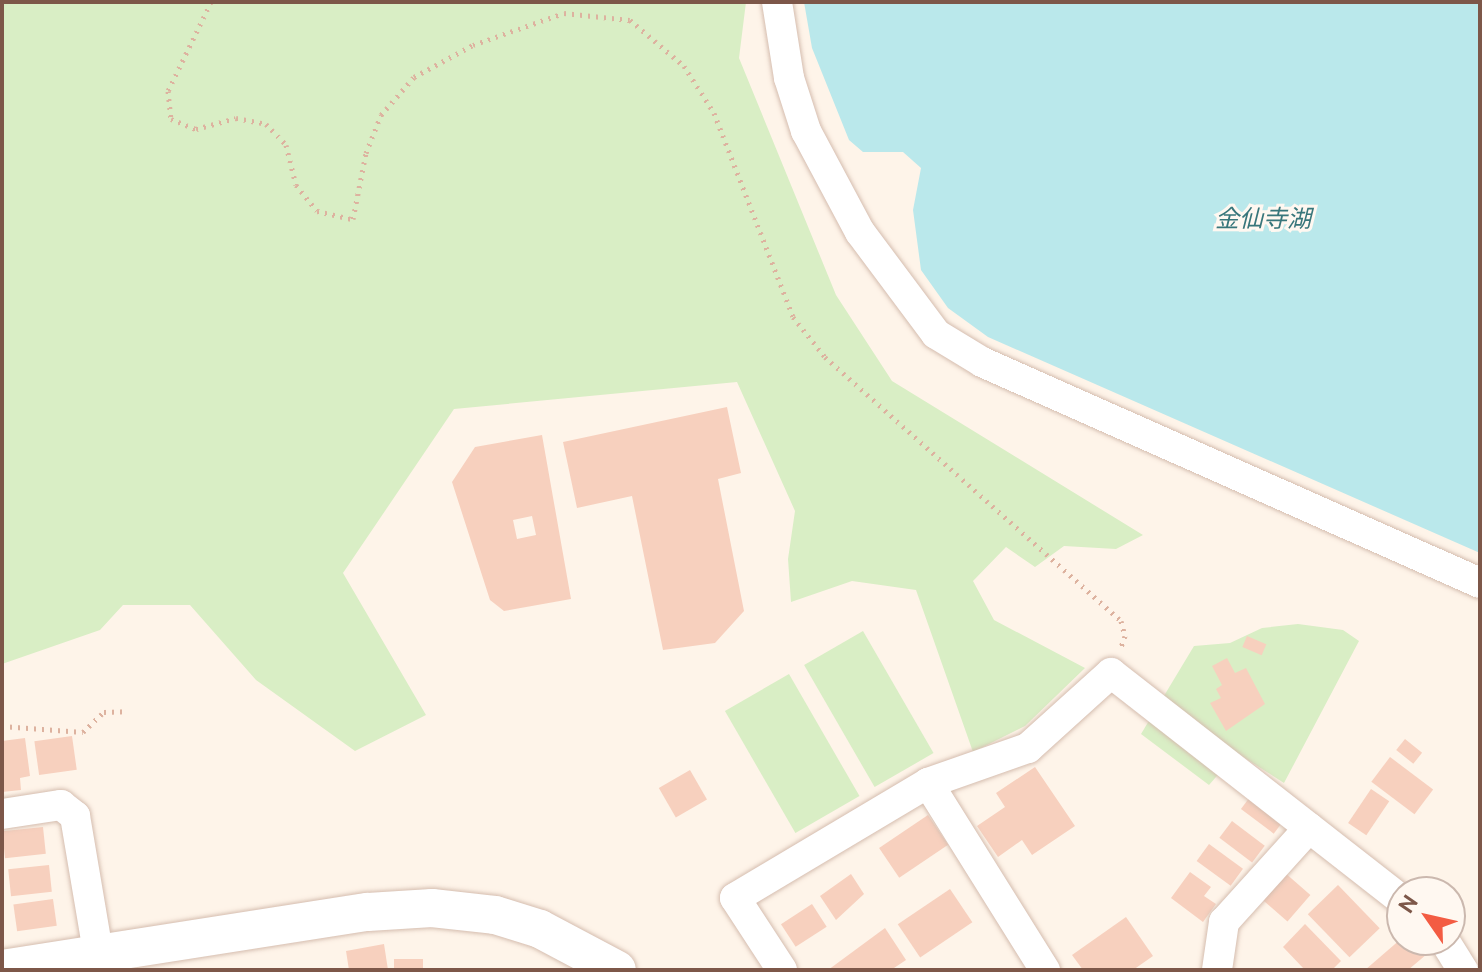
<!DOCTYPE html>
<meta charset="utf-8">
<style>
body{margin:0}
#map{position:relative;width:1482px;height:972px;overflow:hidden;background:#fef4e9;font-family:Ubuntu,"Noto Sans JP",sans-serif}
div>[style]{position:absolute}
[style*='--x']{left:calc(var(--x)*1px);top:calc(var(--y)*1px);width:calc(var(--w)*1px);rotate:calc(var(--a)*1deg)}
.green>*{inset:0;background:#d9eec5;transform-origin:0 0}
.water>*{inset:0;background:#bae8eb}
.building>*{inset:0;background:#f7d0be;transform-origin:0 0}
.path>*{height:5px;margin-top:-2.5px;transform-origin:0;background:repeating-linear-gradient(90deg,#ddb29f 0 2px,transparent 0 8px)}
.roads{filter:drop-shadow(0 0 2px #d5bdaf) drop-shadow(0 0 2px #d5bdaf)}
.minor>*{height:30px;margin:-15px;padding:0 15px;transform-origin:15px;border-radius:15px;background:#fff}
.tertiary>*{height:38px;margin:-19px;padding:0 19px;transform-origin:19px;border-radius:19px;background:#fff}
span{translate:-50% -50%;white-space:nowrap;text-align:center;line-height:1.15;-webkit-text-stroke:6px #fff8f1;paint-order:stroke}
.water-label{font-size:24px;color:#38767b;font-style:italic}
.frame{position:absolute;inset:0;border:4px solid #7d5749;pointer-events:none}
.north{position:absolute;left:1386px;top:876px;width:80px;height:80px;box-sizing:border-box;background:#fff8f1;border:2px solid #cbb8ae;border-radius:50%;rotate:304deg;font-size:22px;font-weight:700;line-height:32px;text-align:center;color:#7d5749}
.north::after{content:'';display:block;margin:auto;width:28px;height:36px;background:#f35c43;clip-path:polygon(50% 0,100% 100%,50% 72%,0 100%)}
</style>
<div id="map">
<div class="green">
<div style="clip-path:polygon(2px 2px,746px 2px,739px 58px,836px 295px,892px 381px,1143px 535px,1116px 549px,1064px 546px,1035px 567px,1006px 547px,973px 581px,994px 620px,1085px 668px,1025px 726px,973px 752px,916px 590px,852px 581px,791px 602px,788px 559px,795px 511px,737px 382px,454px 409px,343px 573px,426px 715px,355px 751px,256px 680px,190px 605px,123px 605px,100px 630px,2px 664px)"></div>
<div style="clip-path:polygon(1298px 624px,1343px 630px,1359px 641px,1284px 783px,1237px 753px,1209px 785px,1141px 734px,1194px 646px,1230px 643px,1262px 628px)"></div>
<div style="left:863px;top:631px;width:141px;height:68px;rotate:60deg"></div>
<div style="left:789px;top:674px;width:141px;height:74px;rotate:60deg"></div>
</div>
<div class="water">
<div style="clip-path:polygon(804px 2px,1480px 2px,1480px 553px,988px 337px,948px 308px,921px 270px,913px 210px,921px 168px,903px 152px,863px 152px,849px 140px,812px 48px)"></div>
</div>
<div class="building">
<div style="clip-path:polygon(727px 407px,741px 473px,718px 479px,744px 611px,715px 643px,663px 650px,632px 496px,577px 508px,563px 442px)"></div>
<div style="clip-path:polygon(evenodd,542px 435px,571px 599px,504px 611px,490px 600px,452px 482px,475px 447px,542px 435px,532px 516px,536px 535px,517px 539px,513px 520px,532px 516px)"></div>
<div style="left:1247px;top:636px;width:21px;height:12px;rotate:23deg"></div>
<div style="clip-path:polygon(1227px 658px,1235px 673px,1246px 668px,1265px 704px,1226px 731px,1210px 703px,1221px 698px,1216px 689px,1222px 685px,1212px 666px)"></div>
<div style="left:72px;top:736px;width:34px;height:38px;rotate:82deg"></div>
<div style="clip-path:polygon(25px 738px,30px 776px,20px 778px,21px 790px,2px 792px,2px 741px)"></div>
<div style="left:1405px;top:739px;width:22px;height:14px;rotate:39deg"></div>
<div style="left:1390px;top:757px;width:54px;height:31px;rotate:37deg"></div>
<div style="clip-path:polygon(1035px 767px,1075px 826px,1032px 855px,1022px 840px,998px 857px,977px 826px,1005px 807px,996px 793px)"></div>
<div style="left:690px;top:770px;width:34px;height:36px;rotate:60deg"></div>
<div style="left:1371px;top:789px;width:22px;height:41px;rotate:34deg"></div>
<div style="left:1253px;top:793px;width:41px;height:20px;rotate:37deg"></div>
<div style="left:928px;top:815px;width:36px;height:59px;rotate:56deg"></div>
<div style="left:1232px;top:821px;width:41px;height:21px;rotate:37deg"></div>
<div style="left:43px;top:827px;width:27px;height:41px;rotate:84deg"></div>
<div style="left:1209px;top:844px;width:42px;height:21px;rotate:36deg"></div>
<div style="left:49px;top:865px;width:27px;height:41px;rotate:84deg"></div>
<div style="clip-path:polygon(1190px 872px,1211px 887px,1204px 896px,1216px 904px,1203px 922px,1171px 898px)"></div>
<div style="left:1284px;top:872px;width:35px;height:35px;rotate:41deg"></div>
<div style="clip-path:polygon(851px 874px,864px 894px,836px 920px,820px 896px)"></div>
<div style="left:1338px;top:885px;width:60px;height:42px;rotate:46deg"></div>
<div style="left:950px;top:889px;width:40px;height:63px;rotate:56deg"></div>
<div style="left:53px;top:899px;width:27px;height:40px;rotate:82deg"></div>
<div style="left:812px;top:904px;width:27px;height:37px;rotate:57deg"></div>
<div style="clip-path:polygon(1126px 917px,1153px 956px,1133px 970px,1083px 970px,1072px 955px)"></div>
<div style="clip-path:polygon(1305px 924px,1341px 961px,1332px 970px,1305px 970px,1283px 947px)"></div>
<div style="clip-path:polygon(885px 928px,906px 960px,891px 970px,828px 970px)"></div>
<div style="clip-path:polygon(1402px 938px,1415px 940px,1427px 954px,1408px 970px,1365px 970px)"></div>
<div style="clip-path:polygon(384px 944px,388px 970px,349px 970px,346px 951px)"></div>
<div style="left:423px;top:959px;width:11px;height:29px;rotate:90deg"></div>
</div>
<div class="path">
<div style="--x:211;--y:2;--w:99;--a:115.8"></div>
<div style="--x:168;--y:91;--w:28;--a:84"></div>
<div style="--x:171;--y:119;--w:27;--a:22"></div>
<div style="--x:196;--y:129;--w:41;--a:-15.4"></div>
<div style="--x:236;--y:118;--w:31;--a:11"></div>
<div style="--x:266;--y:124;--w:29;--a:46"></div>
<div style="--x:286;--y:145;--w:41;--a:76"></div>
<div style="--x:296;--y:185;--w:33;--a:51"></div>
<div style="--x:317;--y:211;--w:37;--a:13"></div>
<div style="--x:353;--y:219;--w:67;--a:-78.9"></div>
<div style="--x:366;--y:153;--w:41;--a:-68.5"></div>
<div style="--x:381;--y:115;--w:50;--a:-49"></div>
<div style="--x:414;--y:77;--w:67;--a:-28.5"></div>
<div style="--x:473;--y:45;--w:96;--a:-19.4"></div>
<div style="--x:564;--y:13;--w:66;--a:6.1"></div>
<div style="--x:630;--y:20;--w:71;--a:40.4"></div>
<div style="--x:684;--y:66;--w:56;--a:57.4"></div>
<div style="--x:714;--y:113;--w:219;--a:68.8"></div>
<div style="--x:793;--y:317;--w:51;--a:51.3"></div>
<div style="--x:825;--y:357;--w:397;--a:41.7"></div>
<div style="--x:1121;--y:621;--w:16;--a:75"></div>
<div style="--x:1125;--y:636;--w:15;--a:110"></div>
<div style="--x:2;--y:726;--w:81;--a:4.2"></div>
<div style="--x:83;--y:732;--w:29;--a:-44"></div>
<div style="--x:104;--y:712;--w:23;--a:-2"></div>
</div>
<div class="roads">
<div class="minor">
<div style="--x:777;--y:2;--w:77;--a:81"></div>
<div style="--x:789;--y:78;--w:56;--a:72.2"></div>
<div style="--x:806;--y:131;--w:115;--a:61.9"></div>
<div style="--x:860;--y:232;--w:127;--a:53.3"></div>
<div style="--x:936;--y:334;--w:54;--a:31.3"></div>
<div style="--x:982;--y:362;--w:545;--a:23.93"></div>
<div style="--x:928;--y:783;--w:106;--a:-19.3"></div>
<div style="--x:1028;--y:748;--w:112;--a:-42.1"></div>
<div style="--x:1111;--y:673;--w:369;--a:38"></div>
<div style="--x:2;--y:814;--w:60;--a:-8.7"></div>
<div style="--x:61;--y:805;--w:18;--a:38"></div>
<div style="--x:75;--y:816;--w:156;--a:80.4"></div>
<div style="--x:1444;--y:940;--w:36;--a:58"></div>
<div style="--x:782;--y:970;--w:86;--a:-123.1"></div>
<div style="--x:735;--y:898;--w:225;--a:-30.8"></div>
<div style="--x:928;--y:783;--w:221;--a:58"></div>
<div style="--x:1217;--y:970;--w:49;--a:-81.7"></div>
<div style="--x:1224;--y:922;--w:127;--a:-47.9"></div>
</div>
<div class="tertiary">
<div style="--x:2;--y:969;--w:370;--a:-8.9"></div>
<div style="--x:368;--y:912;--w:64;--a:-3.6"></div>
<div style="--x:432;--y:908;--w:63;--a:6.3"></div>
<div style="--x:495;--y:915;--w:47;--a:17.3"></div>
<div style="--x:540;--y:929;--w:87;--a:28"></div>
</div>
</div>
<div class="water-label">
<span style="left:1263px;top:219px">金仙寺湖</span>
</div>
<div class="frame"></div>
<div class="north">N</div>
</div>
